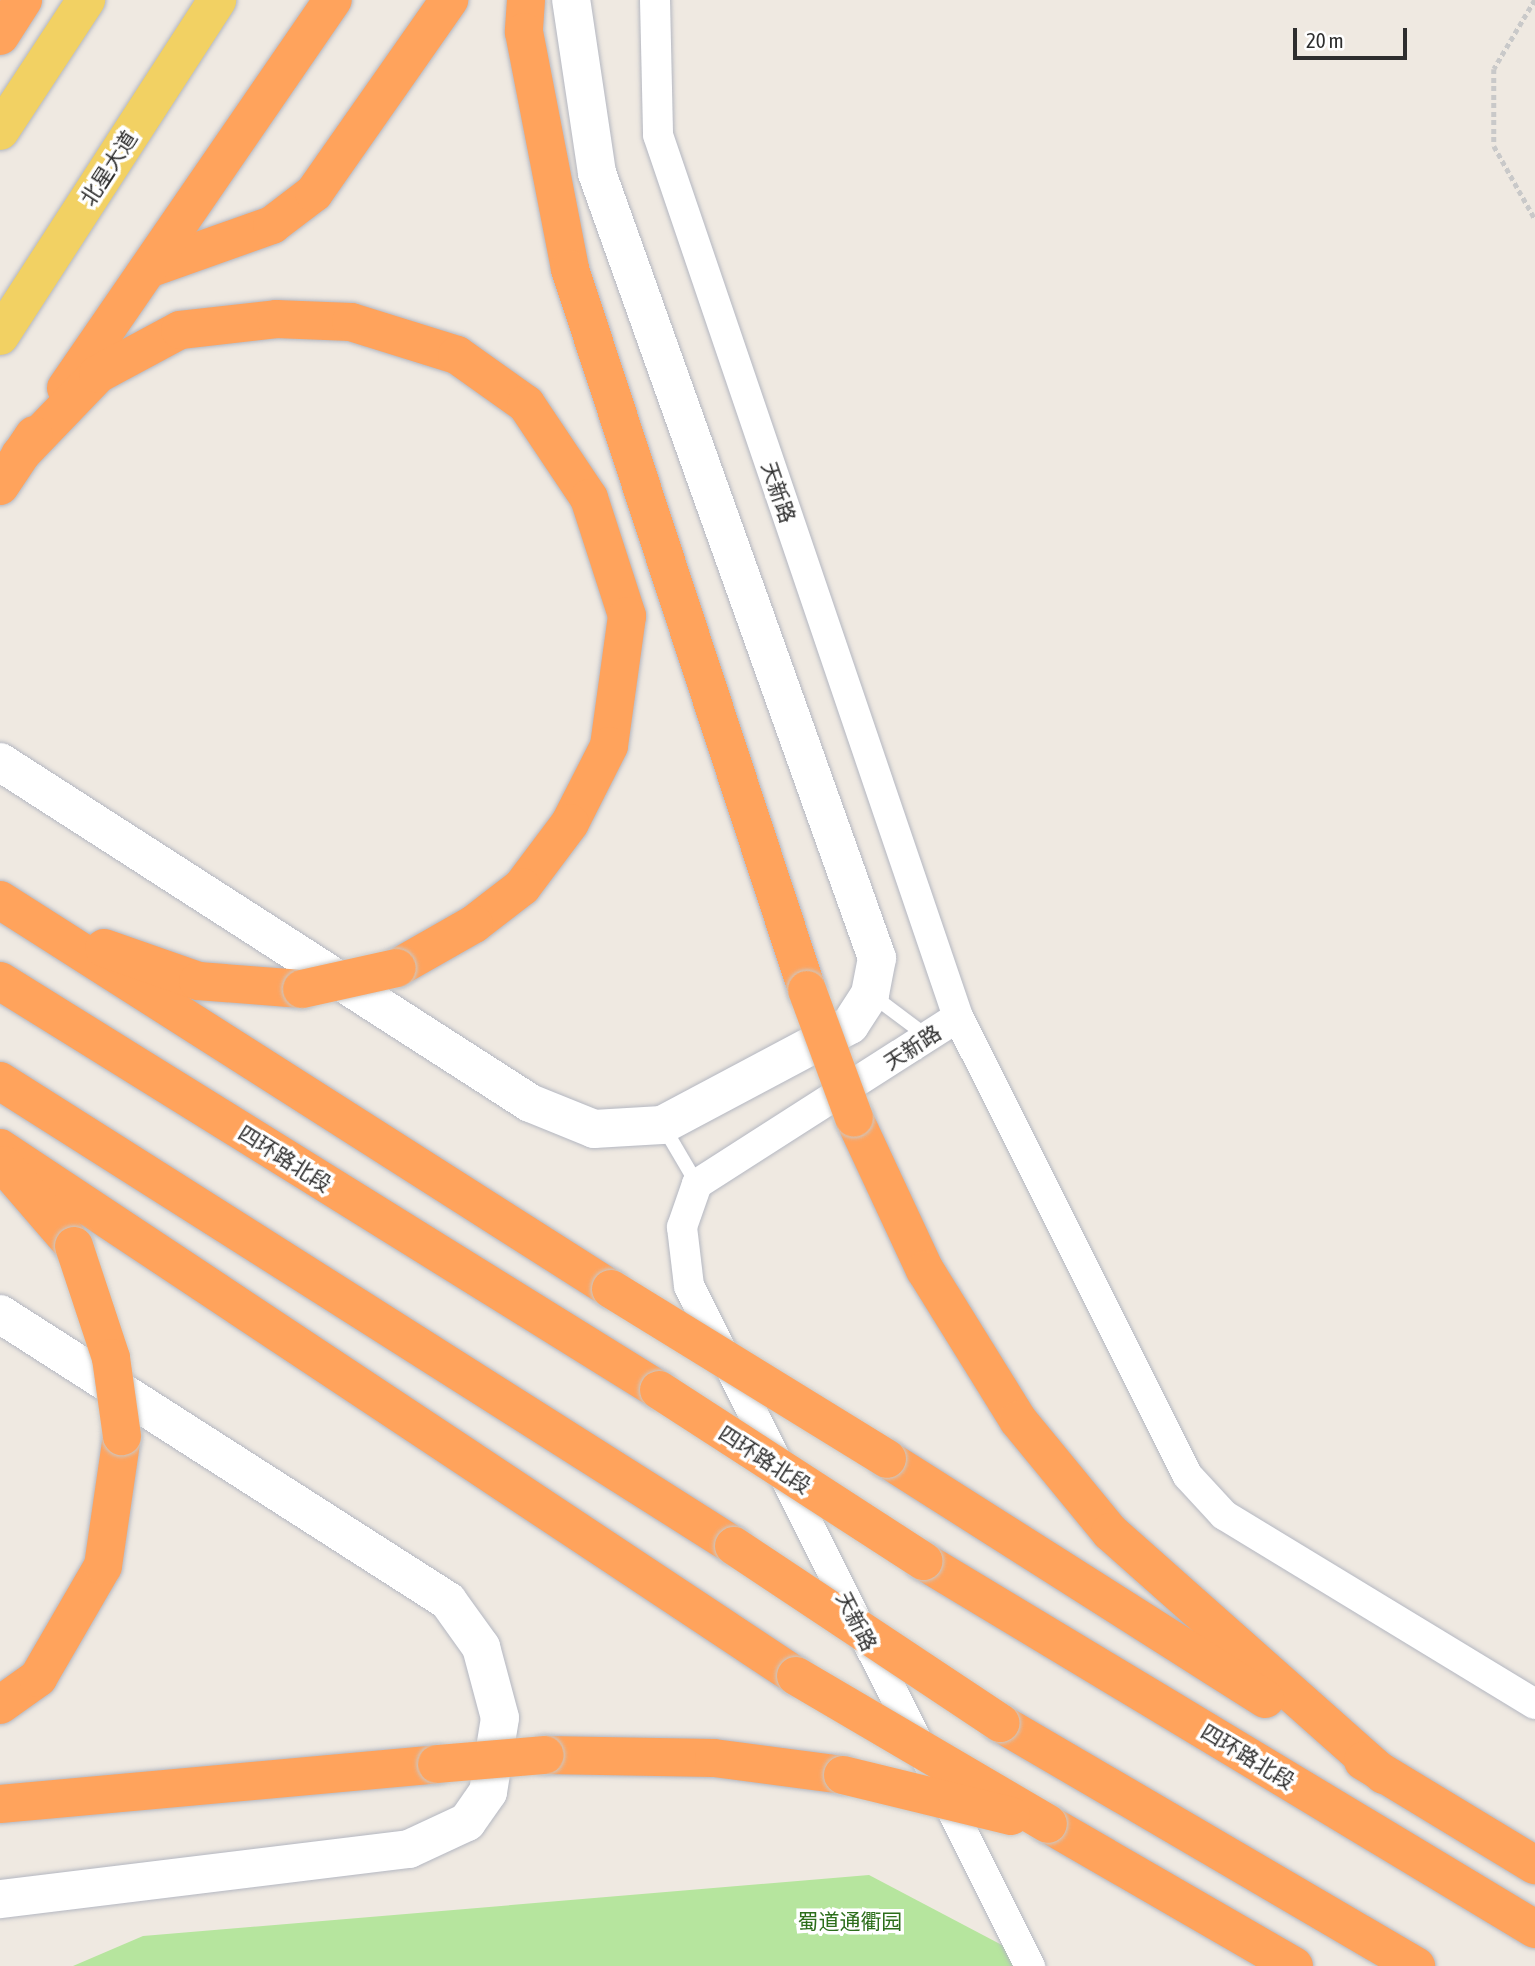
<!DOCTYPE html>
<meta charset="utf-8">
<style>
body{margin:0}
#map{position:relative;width:1535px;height:1966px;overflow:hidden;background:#efe9e1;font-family:"Asap Condensed","Noto Sans SC",sans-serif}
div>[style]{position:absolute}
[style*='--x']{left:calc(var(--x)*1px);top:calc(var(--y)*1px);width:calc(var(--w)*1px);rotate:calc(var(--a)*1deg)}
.green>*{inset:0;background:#b6e59e}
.path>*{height:4.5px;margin-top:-2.25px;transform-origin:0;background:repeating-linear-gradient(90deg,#c9c9c9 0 5px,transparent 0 8.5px)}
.roads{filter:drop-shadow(0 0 2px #b4b7c1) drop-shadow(0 0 2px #b4b7c1)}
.lane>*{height:14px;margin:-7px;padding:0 7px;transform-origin:7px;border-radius:7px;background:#fff}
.street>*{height:30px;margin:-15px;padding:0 15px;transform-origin:15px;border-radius:15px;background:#fff}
.secondary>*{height:38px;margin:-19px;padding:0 19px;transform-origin:19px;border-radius:19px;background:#fff}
.primary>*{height:38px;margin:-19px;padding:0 19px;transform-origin:19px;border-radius:19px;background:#f2d163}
.highway>*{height:38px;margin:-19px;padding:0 19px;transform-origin:19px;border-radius:19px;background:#ffa35c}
.bridges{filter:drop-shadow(0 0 2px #c9c9c9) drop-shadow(0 0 2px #c9c9c9)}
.highway-bridge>*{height:38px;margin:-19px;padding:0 19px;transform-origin:19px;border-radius:19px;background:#ffa35c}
span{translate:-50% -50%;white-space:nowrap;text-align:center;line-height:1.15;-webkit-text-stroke:7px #fff;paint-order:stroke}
.street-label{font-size:21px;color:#2e2e2e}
.park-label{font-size:21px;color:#2c6e1b}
.scale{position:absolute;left:1293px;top:28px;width:114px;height:32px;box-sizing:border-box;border:4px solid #2e2e2e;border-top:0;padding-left:9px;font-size:21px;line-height:24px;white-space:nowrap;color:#2e2e2e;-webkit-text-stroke:5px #fff;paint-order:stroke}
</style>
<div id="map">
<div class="green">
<div style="clip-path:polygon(869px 1875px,1042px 1966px,73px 1966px,143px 1936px)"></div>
</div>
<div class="path">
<div style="--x:1535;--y:0;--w:80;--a:120.7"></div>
<div style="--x:1494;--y:69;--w:77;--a:90"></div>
<div style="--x:1494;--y:146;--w:84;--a:60.7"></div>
</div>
<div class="roads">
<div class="lane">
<div style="--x:872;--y:995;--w:70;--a:36.9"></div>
<div style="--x:663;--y:1126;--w:67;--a:59.6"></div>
</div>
<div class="street">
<div style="--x:655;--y:0;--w:135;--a:88.7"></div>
<div style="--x:658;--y:135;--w:932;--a:71.21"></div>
<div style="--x:958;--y:1017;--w:310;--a:147.4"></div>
<div style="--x:697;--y:1184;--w:46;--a:109.2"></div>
<div style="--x:682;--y:1227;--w:59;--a:83.2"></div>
<div style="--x:689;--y:1286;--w:761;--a:63.37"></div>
<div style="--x:958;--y:1017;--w:513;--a:63.39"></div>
<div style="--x:1188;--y:1476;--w:53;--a:47.3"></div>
<div style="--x:1224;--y:1515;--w:364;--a:31.3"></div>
</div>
<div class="secondary">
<div style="--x:0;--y:762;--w:630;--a:32.76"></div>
<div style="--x:530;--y:1103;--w:69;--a:22.1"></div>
<div style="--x:594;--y:1129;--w:68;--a:-3.4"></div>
<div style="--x:662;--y:1125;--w:213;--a:-28"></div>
<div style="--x:850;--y:1025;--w:37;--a:-57"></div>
<div style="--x:870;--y:994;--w:37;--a:-79"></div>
<div style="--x:877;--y:958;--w:833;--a:-109.63"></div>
<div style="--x:597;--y:173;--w:175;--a:-98.5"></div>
<div style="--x:0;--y:1314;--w:532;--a:32.64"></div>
<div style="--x:448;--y:1601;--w:57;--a:54.3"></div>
<div style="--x:481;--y:1647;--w:73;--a:75"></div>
<div style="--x:500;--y:1718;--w:75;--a:99.2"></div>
<div style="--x:488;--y:1792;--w:37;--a:125"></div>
<div style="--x:467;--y:1822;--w:64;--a:155"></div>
<div style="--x:409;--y:1849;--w:412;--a:173"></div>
</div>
<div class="primary">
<div style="--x:0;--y:131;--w:157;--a:-56.7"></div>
<div style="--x:0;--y:336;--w:400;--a:-57.1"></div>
</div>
<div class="highway">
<div style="--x:526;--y:0;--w:32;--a:94"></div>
<div style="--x:524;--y:32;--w:241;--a:79"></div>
<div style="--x:570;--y:269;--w:759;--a:71.8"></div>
<div style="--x:0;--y:36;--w:43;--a:-57.4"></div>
<div style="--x:148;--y:269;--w:132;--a:-19.5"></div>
<div style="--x:272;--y:225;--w:53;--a:-37.3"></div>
<div style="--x:314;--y:193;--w:236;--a:-55"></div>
<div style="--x:66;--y:388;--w:471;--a:-55.5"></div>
<div style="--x:20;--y:455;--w:112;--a:-46.1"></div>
<div style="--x:98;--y:374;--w:93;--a:-28.2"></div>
<div style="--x:180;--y:330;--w:97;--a:-6.5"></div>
<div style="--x:276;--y:319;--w:75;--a:2.3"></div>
<div style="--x:351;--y:322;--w:111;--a:17.3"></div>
<div style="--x:457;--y:355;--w:85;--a:35.4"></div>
<div style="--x:526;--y:404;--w:113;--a:56.2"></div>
<div style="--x:589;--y:498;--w:124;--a:72.1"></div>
<div style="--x:627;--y:616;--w:131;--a:97.9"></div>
<div style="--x:609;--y:746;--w:86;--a:116.9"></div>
<div style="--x:570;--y:823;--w:80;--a:126.9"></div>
<div style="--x:522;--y:887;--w:61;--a:142.4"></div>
<div style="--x:474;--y:924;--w:89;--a:150.3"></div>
<div style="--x:0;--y:486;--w:61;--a:-56.3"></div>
<div style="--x:0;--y:900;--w:724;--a:32.48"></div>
<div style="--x:104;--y:948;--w:100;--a:19.3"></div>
<div style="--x:198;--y:981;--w:104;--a:4.4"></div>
<div style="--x:0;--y:981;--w:776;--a:31.83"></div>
<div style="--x:0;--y:1081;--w:869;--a:32.35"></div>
<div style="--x:854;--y:1118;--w:168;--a:65"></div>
<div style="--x:925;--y:1270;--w:176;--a:58.2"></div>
<div style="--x:1018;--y:1420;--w:145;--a:50.6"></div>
<div style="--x:1110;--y:1532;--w:366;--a:41.6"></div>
<div style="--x:0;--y:1148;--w:955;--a:33.56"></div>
<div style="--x:4;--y:1165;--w:107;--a:49.2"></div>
<div style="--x:887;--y:1459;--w:448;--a:32.4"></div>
<div style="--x:923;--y:1561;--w:714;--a:31.02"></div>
<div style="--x:0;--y:1705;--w:47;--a:-35.4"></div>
<div style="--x:38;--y:1678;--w:129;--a:-59.9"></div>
<div style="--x:103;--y:1566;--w:131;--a:-81.7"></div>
<div style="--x:1000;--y:1723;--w:482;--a:30.3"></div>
<div style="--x:545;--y:1755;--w:169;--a:1"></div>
<div style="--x:714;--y:1758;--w:130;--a:7.5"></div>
<div style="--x:1363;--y:1761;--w:201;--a:31.2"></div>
<div style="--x:0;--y:1804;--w:439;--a:-5.2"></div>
<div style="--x:1048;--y:1824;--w:284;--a:30"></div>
</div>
</div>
<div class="bridges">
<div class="highway-bridge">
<div style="--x:302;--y:989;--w:97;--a:-12.5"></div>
<div style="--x:807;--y:990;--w:136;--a:69.8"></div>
<div style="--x:74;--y:1246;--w:118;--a:71.7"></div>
<div style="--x:111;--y:1358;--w:79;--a:82"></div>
<div style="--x:611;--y:1289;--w:324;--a:31.6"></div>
<div style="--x:659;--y:1390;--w:315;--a:32.9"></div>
<div style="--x:734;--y:1546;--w:320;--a:33.6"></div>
<div style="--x:796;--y:1676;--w:292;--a:30.4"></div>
<div style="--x:437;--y:1764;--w:108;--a:-4.8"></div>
<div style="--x:843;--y:1775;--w:173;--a:13.7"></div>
</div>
</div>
<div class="street-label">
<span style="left:108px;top:168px;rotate:-57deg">北星大道</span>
<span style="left:779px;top:492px;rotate:71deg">天新路</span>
<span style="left:912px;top:1047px;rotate:-33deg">天新路</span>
<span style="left:285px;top:1158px;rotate:32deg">四环路北段</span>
<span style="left:765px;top:1459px;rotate:33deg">四环路北段</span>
<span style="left:857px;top:1621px;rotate:63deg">天新路</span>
<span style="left:1248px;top:1756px;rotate:31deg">四环路北段</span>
</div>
<div class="park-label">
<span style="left:850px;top:1921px">蜀道通衢园</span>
</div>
<div class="scale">20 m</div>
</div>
